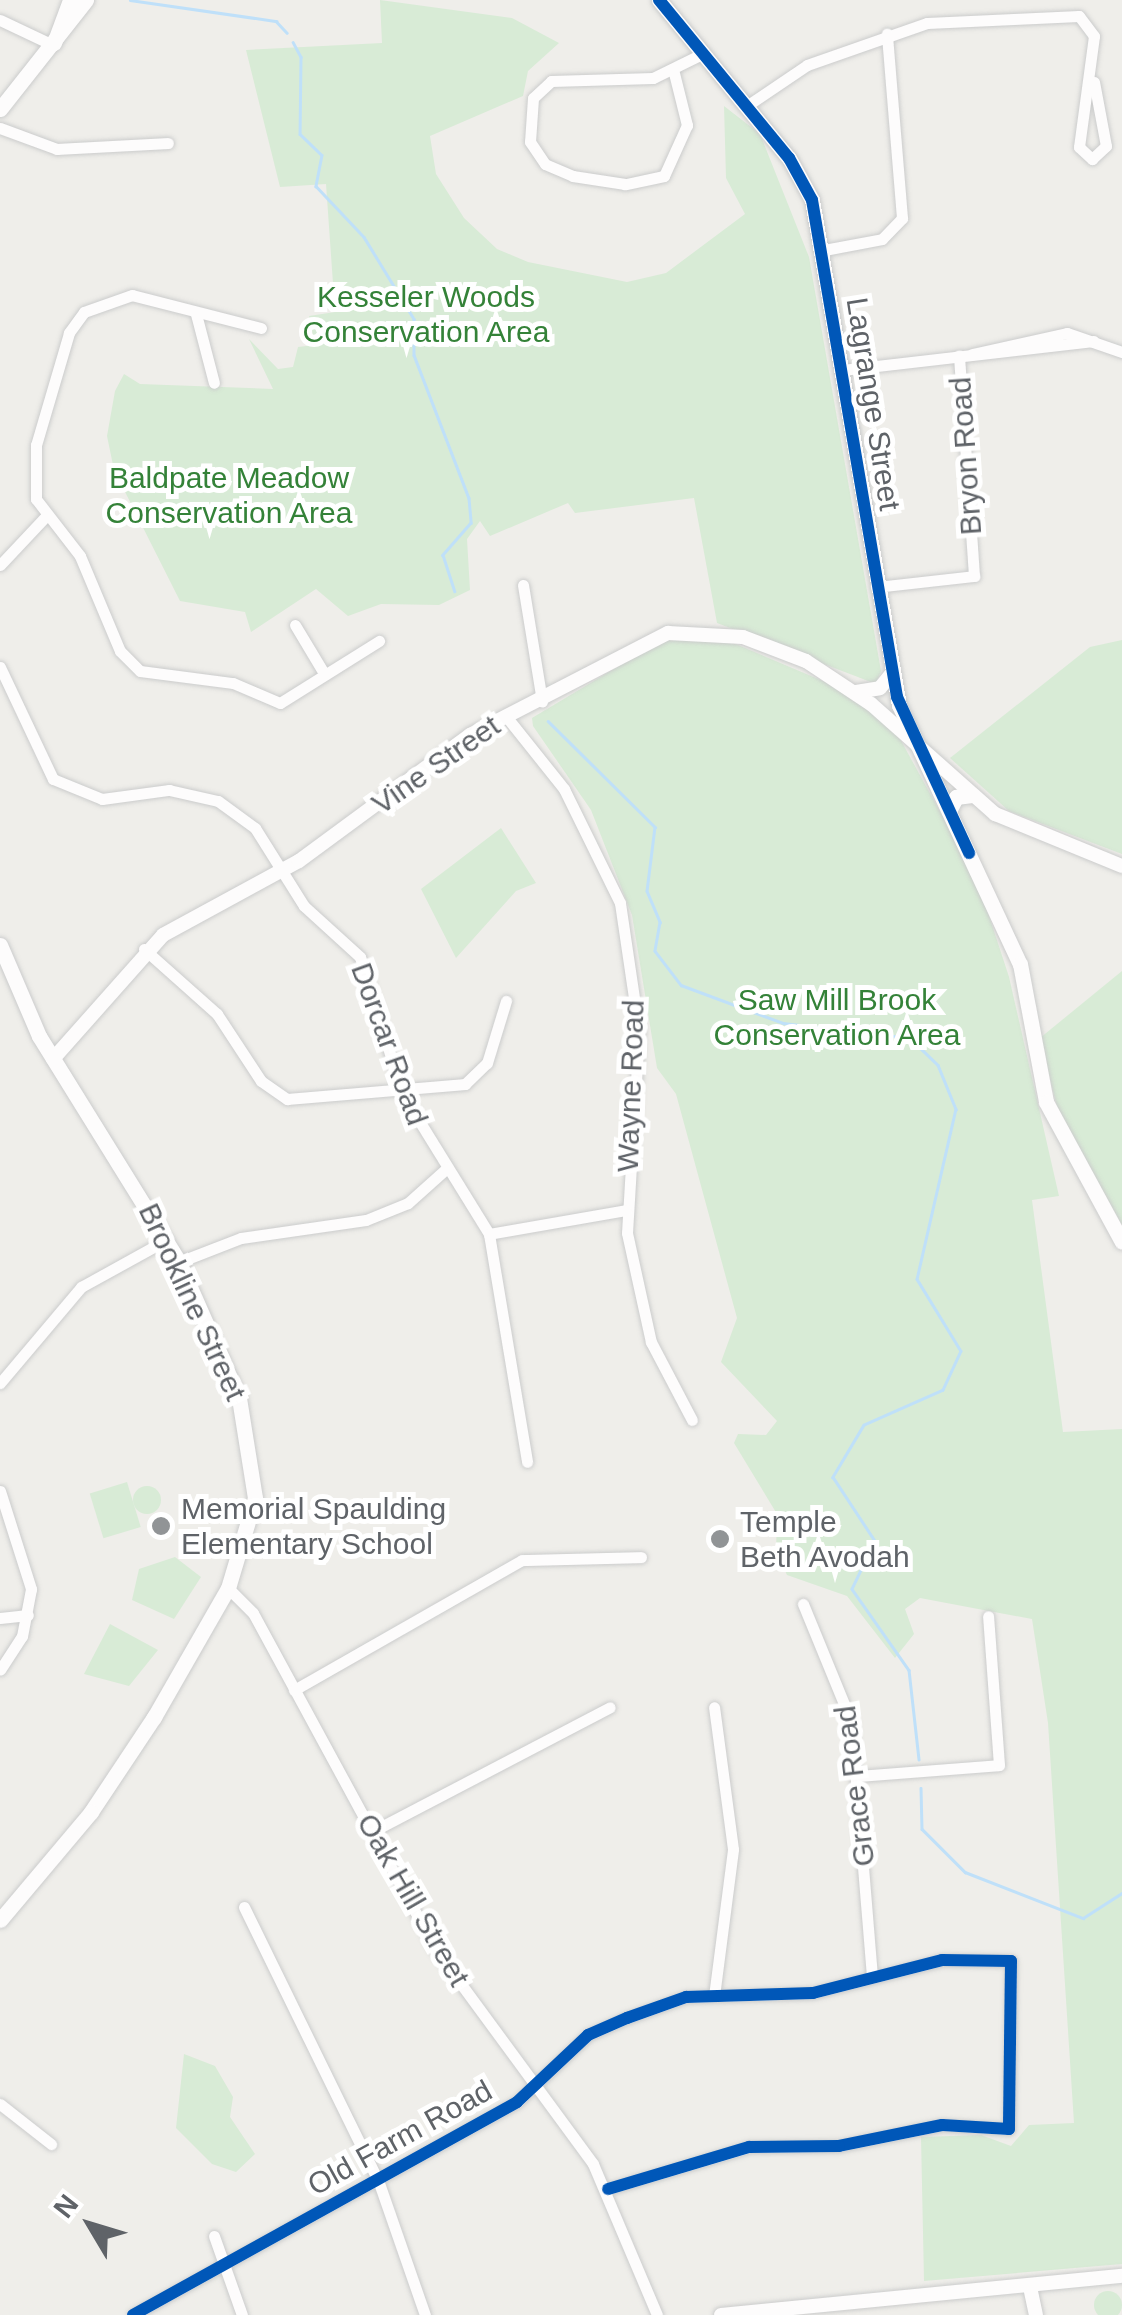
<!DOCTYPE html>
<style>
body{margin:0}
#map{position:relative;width:1122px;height:2315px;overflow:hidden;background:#efeeea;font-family:Helvetica,sans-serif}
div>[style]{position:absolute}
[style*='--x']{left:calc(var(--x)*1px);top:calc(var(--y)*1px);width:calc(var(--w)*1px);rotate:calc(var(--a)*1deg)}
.green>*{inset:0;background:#d8ebd6;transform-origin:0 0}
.round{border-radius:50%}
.stream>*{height:2.5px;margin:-1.25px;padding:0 1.25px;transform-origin:1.25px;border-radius:1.25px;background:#bfe0f9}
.roads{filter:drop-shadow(0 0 2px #cbcccc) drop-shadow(0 0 2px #cbcccc)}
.minor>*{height:11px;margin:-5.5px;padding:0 5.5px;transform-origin:5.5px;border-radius:5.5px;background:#fdfcfc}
.tertiary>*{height:14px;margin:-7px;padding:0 7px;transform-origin:7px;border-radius:7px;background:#fdfcfc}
.secondary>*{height:15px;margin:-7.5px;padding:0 7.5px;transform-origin:7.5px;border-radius:7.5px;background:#fdfcfc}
.cycleway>*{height:12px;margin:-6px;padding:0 6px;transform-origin:6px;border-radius:6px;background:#0057b8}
.dots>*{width:28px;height:28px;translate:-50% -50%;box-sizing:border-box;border:5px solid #fff;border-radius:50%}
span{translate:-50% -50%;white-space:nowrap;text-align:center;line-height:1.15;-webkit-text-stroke:10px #fff;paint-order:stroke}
.park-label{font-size:30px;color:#348238}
.street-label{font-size:30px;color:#5f6368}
.poi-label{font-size:30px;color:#5f6368}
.left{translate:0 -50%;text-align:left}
.north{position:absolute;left:40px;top:2175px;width:100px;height:100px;-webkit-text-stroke:8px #fff;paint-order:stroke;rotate:308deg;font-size:28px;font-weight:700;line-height:40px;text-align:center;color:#5f6368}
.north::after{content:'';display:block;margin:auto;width:35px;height:45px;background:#5f6368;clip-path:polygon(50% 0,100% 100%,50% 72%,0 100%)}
</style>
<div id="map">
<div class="green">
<div style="clip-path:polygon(380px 0,512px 18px,559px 43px,528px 71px,523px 96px,430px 136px,436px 174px,464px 218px,497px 249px,528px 262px,627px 282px,666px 273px,745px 214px,726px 178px,724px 106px,760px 134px,809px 257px,881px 671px,876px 684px,717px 623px,694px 498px,575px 513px,568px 503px,490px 536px,480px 521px,467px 539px,470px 590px,439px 605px,381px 604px,348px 616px,316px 589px,251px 632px,245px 612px,180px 601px,114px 470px,107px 436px,115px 391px,124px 374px,140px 384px,273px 389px,249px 339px,278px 369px,293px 367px,298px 347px,315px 345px,309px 316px,335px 312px,326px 184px,280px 187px,246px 50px,382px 43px)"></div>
<div style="clip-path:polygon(719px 637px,882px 706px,977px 879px,1009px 977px,1059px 1196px,1032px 1200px,1063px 1432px,1122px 1429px,1122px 2264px,924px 2281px,921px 2137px,981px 2135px,1011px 2146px,1029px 2125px,1074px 2123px,1048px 1723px,1032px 1619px,920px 1598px,905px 1609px,914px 1634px,895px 1658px,847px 1596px,787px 1575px,776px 1552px,777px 1514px,734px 1443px,738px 1434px,766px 1435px,777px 1421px,721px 1362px,737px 1318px,676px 1094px,657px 1068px,632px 915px,591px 810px,533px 726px,532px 718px,664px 639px)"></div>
<div style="clip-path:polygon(1122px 640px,1122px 854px,1009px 811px,950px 758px,1090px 647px)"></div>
<div style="clip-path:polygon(501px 828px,536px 883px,516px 891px,456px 958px,421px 889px)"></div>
<div style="clip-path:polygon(1122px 971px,1122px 1225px,1058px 1111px,1040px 1038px)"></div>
<div style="left:127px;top:1482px;width:47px;height:39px;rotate:73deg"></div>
<div class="round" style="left:133px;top:1486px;width:28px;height:28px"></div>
<div style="clip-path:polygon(175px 1557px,201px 1577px,174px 1619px,132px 1600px,139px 1569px)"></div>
<div style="clip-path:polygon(110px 1624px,158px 1650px,129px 1686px,84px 1674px)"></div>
<div style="clip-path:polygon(184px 2054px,215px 2066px,233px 2097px,230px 2117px,255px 2154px,236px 2172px,212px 2164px,176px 2128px)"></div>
<div class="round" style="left:1094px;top:2291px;width:28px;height:28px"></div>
</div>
<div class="stream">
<div style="--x:130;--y:0;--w:148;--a:8.2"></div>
<div style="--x:276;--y:21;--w:16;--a:47"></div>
<div style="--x:293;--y:42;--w:17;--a:62"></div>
<div style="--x:301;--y:57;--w:77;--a:90.7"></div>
<div style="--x:300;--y:134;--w:30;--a:44"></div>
<div style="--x:322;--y:155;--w:32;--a:101"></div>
<div style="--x:316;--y:186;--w:70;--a:46.7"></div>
<div style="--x:364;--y:237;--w:96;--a:58.6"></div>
<div style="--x:414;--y:319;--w:36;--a:90"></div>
<div style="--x:414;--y:355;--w:153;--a:69"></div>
<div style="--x:469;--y:498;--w:25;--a:85"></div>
<div style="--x:471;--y:523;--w:43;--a:131.2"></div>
<div style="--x:443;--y:555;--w:38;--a:72"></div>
<div style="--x:548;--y:721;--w:151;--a:44.7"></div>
<div style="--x:655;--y:827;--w:64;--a:97.1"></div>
<div style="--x:647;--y:891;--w:34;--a:67"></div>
<div style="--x:660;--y:922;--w:29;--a:100"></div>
<div style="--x:655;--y:951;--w:43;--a:52.6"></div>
<div style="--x:681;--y:985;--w:109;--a:20.4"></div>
<div style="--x:783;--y:1023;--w:128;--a:6.7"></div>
<div style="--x:910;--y:1038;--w:39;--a:44"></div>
<div style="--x:938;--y:1065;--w:48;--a:67.8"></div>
<div style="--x:956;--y:1109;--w:174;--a:102.9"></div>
<div style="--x:917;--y:1279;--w:84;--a:58.6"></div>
<div style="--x:961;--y:1351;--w:43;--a:114.8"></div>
<div style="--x:943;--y:1390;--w:86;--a:156.1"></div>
<div style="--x:864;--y:1425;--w:61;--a:120.8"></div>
<div style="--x:833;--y:1477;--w:77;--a:56.7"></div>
<div style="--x:875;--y:1541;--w:53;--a:115.6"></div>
<div style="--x:852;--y:1589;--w:99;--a:54.9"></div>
<div style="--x:909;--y:1670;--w:90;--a:83.6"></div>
<div style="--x:921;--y:1788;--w:41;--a:88.6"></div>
<div style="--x:922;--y:1829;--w:61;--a:45"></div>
<div style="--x:965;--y:1872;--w:127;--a:21.3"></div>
<div style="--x:1083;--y:1918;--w:46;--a:-32.7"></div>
</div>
<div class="roads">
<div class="minor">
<div style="--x:0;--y:20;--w:59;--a:25.3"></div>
<div style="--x:674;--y:73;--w:54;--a:76"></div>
<div style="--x:687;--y:125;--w:56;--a:114.3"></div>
<div style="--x:664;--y:176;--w:40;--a:168"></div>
<div style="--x:625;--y:184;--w:53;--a:-171.3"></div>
<div style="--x:573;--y:176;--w:30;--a:-157"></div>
<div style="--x:545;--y:164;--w:27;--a:-124"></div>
<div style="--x:530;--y:142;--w:44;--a:-86.1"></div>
<div style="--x:533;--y:98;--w:25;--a:-43"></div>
<div style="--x:551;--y:81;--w:102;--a:-1.7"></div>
<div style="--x:653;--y:78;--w:55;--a:-26.1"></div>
<div style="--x:748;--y:105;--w:71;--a:-34.1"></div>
<div style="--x:807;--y:65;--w:127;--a:-19.3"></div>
<div style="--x:927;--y:23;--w:152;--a:-2.6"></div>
<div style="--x:1079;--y:16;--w:25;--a:53"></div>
<div style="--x:1094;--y:36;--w:112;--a:97.7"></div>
<div style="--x:1079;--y:147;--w:18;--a:43"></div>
<div style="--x:1092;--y:159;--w:19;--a:-43"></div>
<div style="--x:1106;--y:146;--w:65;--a:-100.6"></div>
<div style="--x:0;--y:128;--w:61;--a:20.2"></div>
<div style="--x:57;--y:149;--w:111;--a:-3.1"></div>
<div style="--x:824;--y:250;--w:59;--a:-10.7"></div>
<div style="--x:882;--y:239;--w:29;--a:-46"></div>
<div style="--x:902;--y:218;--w:185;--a:-94.7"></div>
<div style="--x:196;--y:314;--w:71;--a:75.4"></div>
<div style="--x:261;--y:328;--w:133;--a:-165.7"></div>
<div style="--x:132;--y:295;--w:51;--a:160.5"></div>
<div style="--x:84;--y:312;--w:26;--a:126"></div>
<div style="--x:69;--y:333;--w:117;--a:106.4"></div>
<div style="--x:36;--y:445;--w:54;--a:90"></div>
<div style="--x:36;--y:499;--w:72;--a:52.3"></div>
<div style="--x:80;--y:556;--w:103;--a:67.2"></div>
<div style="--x:120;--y:651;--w:28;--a:45"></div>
<div style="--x:140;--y:671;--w:94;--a:7.4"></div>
<div style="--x:233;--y:683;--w:51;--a:23.1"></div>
<div style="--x:280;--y:703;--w:117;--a:-32.1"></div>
<div style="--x:972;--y:354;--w:97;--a:-12.5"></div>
<div style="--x:1067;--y:333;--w:58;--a:19.1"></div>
<div style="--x:842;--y:370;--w:253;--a:-6.6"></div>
<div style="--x:0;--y:565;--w:69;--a:-46.8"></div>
<div style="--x:523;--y:585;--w:118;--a:80.7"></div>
<div style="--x:876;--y:587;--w:99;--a:-6.4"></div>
<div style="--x:974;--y:576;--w:221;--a:-93.9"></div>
<div style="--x:295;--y:625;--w:52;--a:59"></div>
<div style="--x:0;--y:667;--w:124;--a:64.7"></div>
<div style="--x:53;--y:779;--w:53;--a:22.2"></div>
<div style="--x:102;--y:799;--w:68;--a:-7.7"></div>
<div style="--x:169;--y:790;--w:50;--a:12.7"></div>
<div style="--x:218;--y:801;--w:46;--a:36.1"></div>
<div style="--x:255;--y:828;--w:92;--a:57.9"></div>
<div style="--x:304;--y:906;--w:76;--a:42.3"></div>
<div style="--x:360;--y:957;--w:142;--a:72.8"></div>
<div style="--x:402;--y:1093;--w:166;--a:58.3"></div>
<div style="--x:489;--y:1234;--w:231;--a:80.5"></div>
<div style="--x:505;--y:715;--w:95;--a:51.4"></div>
<div style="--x:564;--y:789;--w:127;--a:63.8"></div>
<div style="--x:620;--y:903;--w:129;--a:81.6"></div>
<div style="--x:639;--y:1031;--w:202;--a:93.4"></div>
<div style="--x:627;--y:1233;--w:112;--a:77.6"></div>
<div style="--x:651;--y:1342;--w:88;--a:62.3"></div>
<div style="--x:144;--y:949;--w:98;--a:41.7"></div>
<div style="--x:217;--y:1014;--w:80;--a:56.7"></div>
<div style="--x:261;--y:1081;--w:32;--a:35"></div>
<div style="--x:287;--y:1099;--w:179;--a:-4.8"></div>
<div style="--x:465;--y:1084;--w:30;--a:-44"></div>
<div style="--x:487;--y:1063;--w:65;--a:-73"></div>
<div style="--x:489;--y:1234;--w:139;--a:-9.9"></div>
<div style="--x:179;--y:1262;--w:66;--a:-21.2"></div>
<div style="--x:241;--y:1238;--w:126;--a:-8.2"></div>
<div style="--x:366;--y:1220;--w:45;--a:-22"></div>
<div style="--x:408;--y:1203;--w:52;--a:-41.9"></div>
<div style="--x:0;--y:1383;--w:126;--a:-49.8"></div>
<div style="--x:81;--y:1287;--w:99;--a:-28.9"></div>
<div style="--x:0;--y:1491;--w:103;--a:72.4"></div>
<div style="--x:31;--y:1589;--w:48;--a:100.8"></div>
<div style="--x:22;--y:1636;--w:40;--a:122.9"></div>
<div style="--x:228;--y:1588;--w:35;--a:45"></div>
<div style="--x:253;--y:1613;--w:383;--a:61.5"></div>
<div style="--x:436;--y:1950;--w:265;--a:53.7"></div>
<div style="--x:593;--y:2164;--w:164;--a:67"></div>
<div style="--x:803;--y:1604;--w:126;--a:67.7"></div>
<div style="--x:851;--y:1721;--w:257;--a:85.3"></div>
<div style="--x:0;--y:1618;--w:28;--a:-6"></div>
<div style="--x:294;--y:1690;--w:262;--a:-29.7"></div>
<div style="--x:522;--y:1560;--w:119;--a:-1.4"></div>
<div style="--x:857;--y:1776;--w:142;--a:-4.4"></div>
<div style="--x:999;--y:1765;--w:149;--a:-94.2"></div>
<div style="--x:373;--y:1831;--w:267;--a:-27.6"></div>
<div style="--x:244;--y:1907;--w:304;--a:63.9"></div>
<div style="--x:378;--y:2180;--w:143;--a:70.8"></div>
<div style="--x:714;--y:1996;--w:148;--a:-82.6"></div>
<div style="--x:733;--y:1849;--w:143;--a:-97.6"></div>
<div style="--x:0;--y:2104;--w:65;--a:38.1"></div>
<div style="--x:214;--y:2236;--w:84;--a:70.5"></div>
<div style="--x:133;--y:2315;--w:439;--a:-29"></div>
<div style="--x:517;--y:2102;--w:98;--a:-43.3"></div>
<div style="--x:588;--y:2035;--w:43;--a:-23.6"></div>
<div style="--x:627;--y:2018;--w:63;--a:-19.6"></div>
<div style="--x:686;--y:1997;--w:127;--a:-1.8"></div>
<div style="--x:813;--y:1993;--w:133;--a:-14.3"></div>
<div style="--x:942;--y:1960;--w:69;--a:0.8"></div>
<div style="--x:1011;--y:1961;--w:168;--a:90.7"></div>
<div style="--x:1009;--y:2129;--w:67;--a:-176.6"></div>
<div style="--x:942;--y:2125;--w:105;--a:168.5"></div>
<div style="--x:839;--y:2146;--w:90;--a:179.4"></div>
<div style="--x:749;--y:2147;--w:147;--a:163.4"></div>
</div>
<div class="tertiary">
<div style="--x:856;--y:692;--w:24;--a:-9"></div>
<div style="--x:880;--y:688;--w:19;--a:-51"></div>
<div style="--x:53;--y:1059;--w:166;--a:-48.4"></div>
<div style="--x:163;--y:935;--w:155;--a:-28.6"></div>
<div style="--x:299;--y:861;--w:212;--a:-36.4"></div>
<div style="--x:470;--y:735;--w:223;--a:-27.3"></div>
<div style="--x:668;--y:633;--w:75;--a:3.1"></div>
<div style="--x:743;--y:637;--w:67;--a:20.9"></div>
<div style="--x:806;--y:661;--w:78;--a:33.5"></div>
<div style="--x:871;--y:704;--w:166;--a:41.6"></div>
<div style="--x:995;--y:814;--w:137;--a:22.3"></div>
<div style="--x:1030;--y:2287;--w:29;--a:78"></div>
<div style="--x:721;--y:2315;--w:403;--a:-5.6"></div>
</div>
<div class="secondary">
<div style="--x:659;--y:0;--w:205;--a:50.6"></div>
<div style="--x:789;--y:158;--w:48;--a:61.3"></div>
<div style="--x:812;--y:200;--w:512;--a:80.23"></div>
<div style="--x:899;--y:705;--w:286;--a:65"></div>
<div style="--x:1020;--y:964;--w:140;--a:79.3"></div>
<div style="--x:1046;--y:1102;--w:159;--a:61.5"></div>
<div style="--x:54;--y:43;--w:46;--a:-69.6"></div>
<div style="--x:0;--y:109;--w:139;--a:-51.7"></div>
<div style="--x:949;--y:811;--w:16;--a:-63"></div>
<div style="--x:956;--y:797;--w:16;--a:-7"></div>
<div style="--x:0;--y:945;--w:99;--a:66.8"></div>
<div style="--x:39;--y:1036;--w:266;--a:58.2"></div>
<div style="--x:179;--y:1262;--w:149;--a:66.2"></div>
<div style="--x:239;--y:1398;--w:101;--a:80.9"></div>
<div style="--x:255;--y:1498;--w:94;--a:106.7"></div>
<div style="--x:228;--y:1588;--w:149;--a:119.8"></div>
<div style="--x:154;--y:1717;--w:114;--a:123.6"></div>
<div style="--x:91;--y:1812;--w:141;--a:130.1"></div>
</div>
</div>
<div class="cycleway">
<div style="--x:659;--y:0;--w:205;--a:50.6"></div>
<div style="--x:789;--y:158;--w:48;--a:61.3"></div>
<div style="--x:812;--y:200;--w:504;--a:80.29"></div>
<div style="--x:897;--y:697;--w:172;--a:65.2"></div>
<div style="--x:133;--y:2315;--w:439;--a:-29"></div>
<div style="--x:517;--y:2102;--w:98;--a:-43.3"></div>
<div style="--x:588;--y:2035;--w:43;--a:-23.6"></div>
<div style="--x:627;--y:2018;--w:63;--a:-19.6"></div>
<div style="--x:686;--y:1997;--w:127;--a:-1.8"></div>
<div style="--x:813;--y:1993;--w:133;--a:-14.3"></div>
<div style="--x:942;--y:1960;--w:69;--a:0.8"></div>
<div style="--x:1011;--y:1961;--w:168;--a:90.7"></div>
<div style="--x:1009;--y:2129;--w:67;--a:-176.6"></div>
<div style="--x:942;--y:2125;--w:105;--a:168.5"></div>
<div style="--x:839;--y:2146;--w:90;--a:179.4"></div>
<div style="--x:749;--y:2147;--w:147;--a:163.4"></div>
</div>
<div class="dots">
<div style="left:161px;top:1526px;background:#919496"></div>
<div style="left:720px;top:1539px;background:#919496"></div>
</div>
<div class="park-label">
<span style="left:426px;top:314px">Kesseler Woods<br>Conservation Area</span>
<span style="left:229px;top:495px">Baldpate Meadow<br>Conservation Area</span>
<span style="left:837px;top:1017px">Saw Mill Brook<br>Conservation Area</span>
</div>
<div class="street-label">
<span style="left:873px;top:404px;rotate:81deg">Lagrange Street</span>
<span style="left:966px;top:456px;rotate:-94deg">Bryon Road</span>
<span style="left:436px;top:765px;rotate:-35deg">Vine Street</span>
<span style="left:389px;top:1044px;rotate:70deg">Dorcar Road</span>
<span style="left:631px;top:1086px;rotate:-88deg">Wayne Road</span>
<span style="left:192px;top:1302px;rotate:65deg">Brookline Street</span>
<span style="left:855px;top:1786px;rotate:-97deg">Grace Road</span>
<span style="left:413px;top:1900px;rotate:60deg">Oak Hill Street</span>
<span style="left:400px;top:2138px;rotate:-29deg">Old Farm Road</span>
</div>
<div class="poi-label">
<span class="left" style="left:181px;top:1526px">Memorial Spaulding<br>Elementary School</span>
<span class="left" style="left:740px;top:1539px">Temple<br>Beth Avodah</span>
</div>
<div class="north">N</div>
</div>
